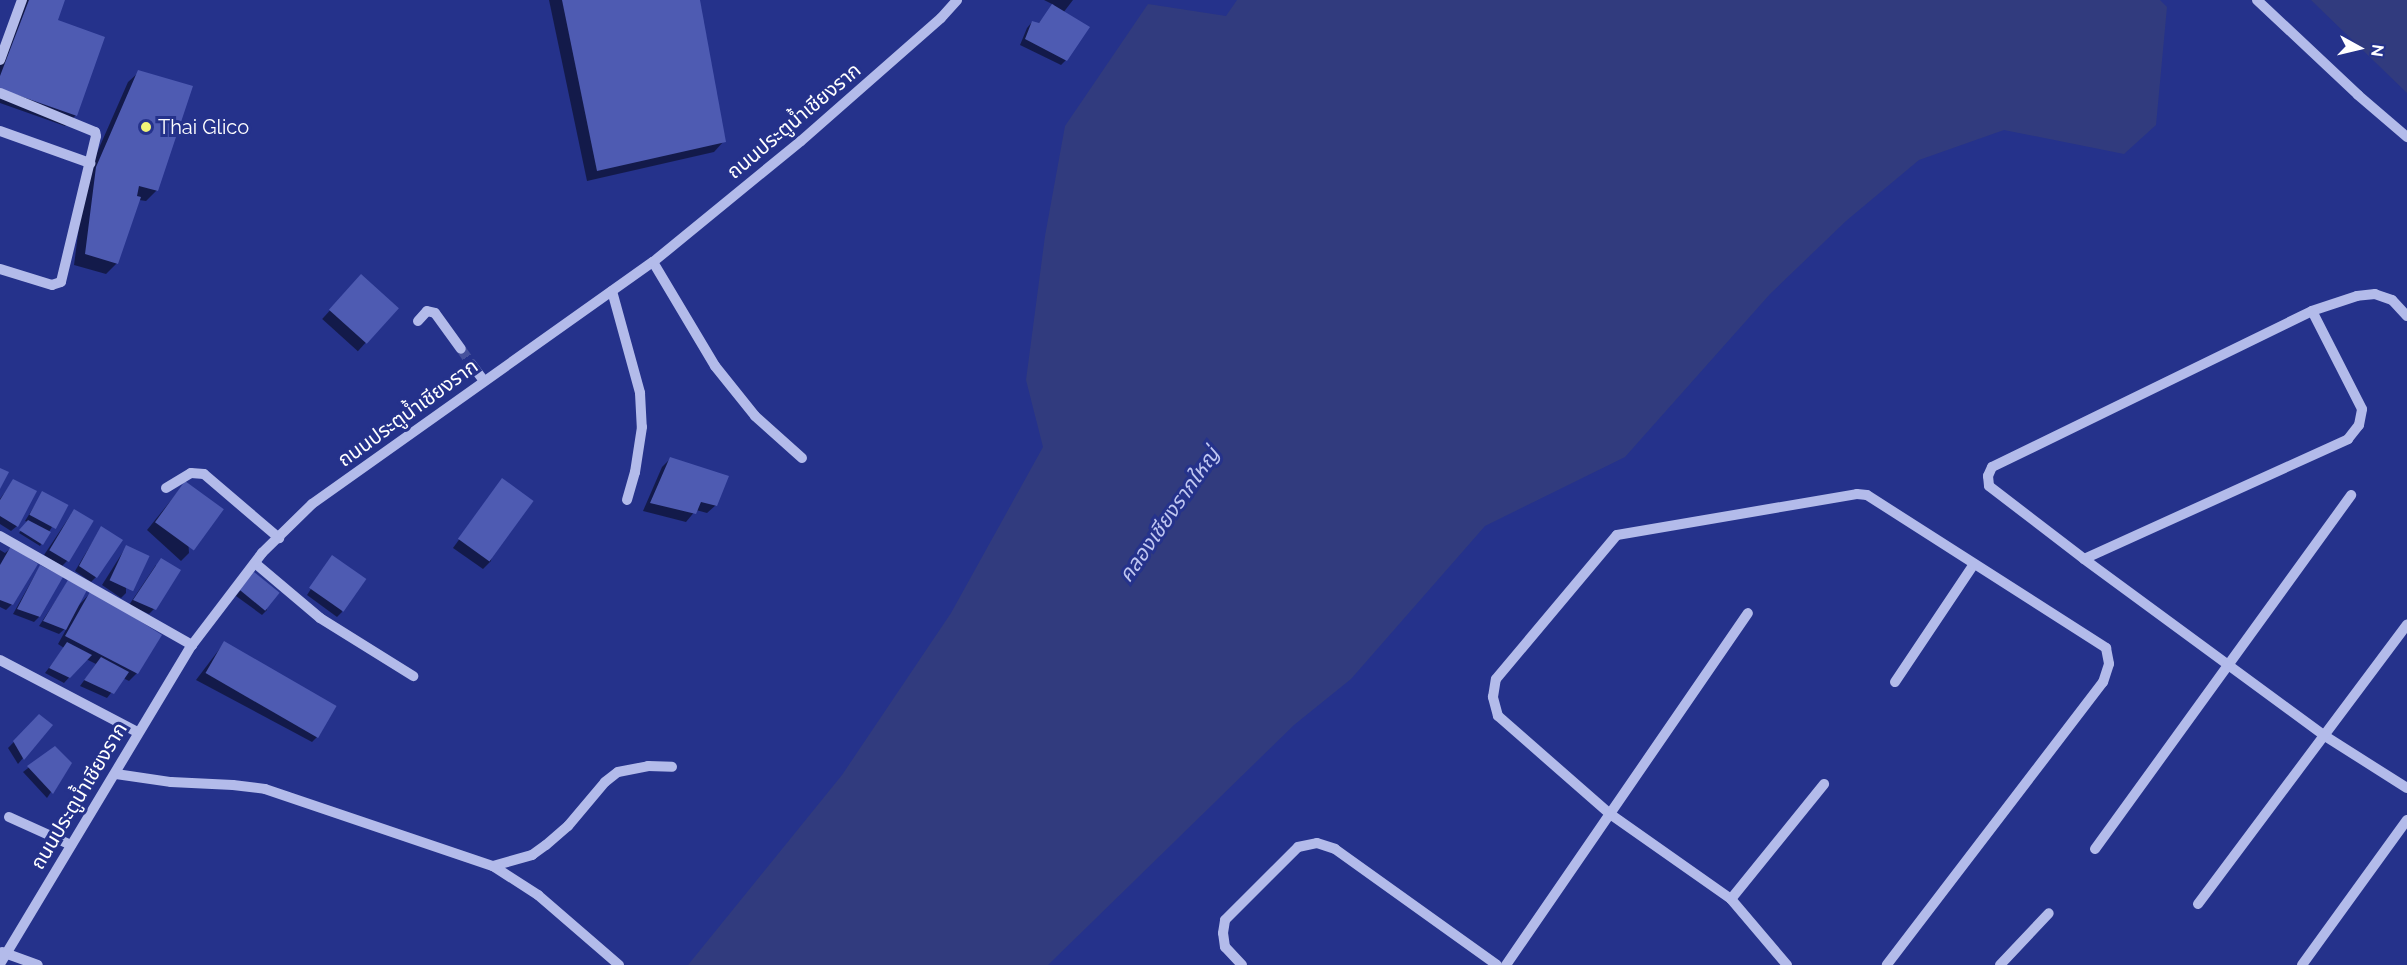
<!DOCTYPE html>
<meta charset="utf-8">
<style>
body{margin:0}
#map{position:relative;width:2407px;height:965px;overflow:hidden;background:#25328b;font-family:Raleway,"Noto Sans Thai",sans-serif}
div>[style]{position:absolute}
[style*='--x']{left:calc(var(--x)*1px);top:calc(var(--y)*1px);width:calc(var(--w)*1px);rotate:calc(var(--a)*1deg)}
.water>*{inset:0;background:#313b7e}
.shadow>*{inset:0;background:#0007;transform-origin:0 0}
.building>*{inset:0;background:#4e5bb2;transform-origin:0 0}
.minor-tunnel>*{height:10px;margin-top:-5px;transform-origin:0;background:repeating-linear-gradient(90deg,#46519c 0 10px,transparent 0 15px)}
.minor>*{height:10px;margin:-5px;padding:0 5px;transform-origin:5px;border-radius:5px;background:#b3bbea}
.dots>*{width:16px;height:16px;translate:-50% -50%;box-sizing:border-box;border:3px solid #25328b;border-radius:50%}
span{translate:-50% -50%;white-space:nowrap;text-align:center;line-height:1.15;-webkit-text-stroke:6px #25328b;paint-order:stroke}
.street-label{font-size:20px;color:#fff}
.poi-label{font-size:20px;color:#fff}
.left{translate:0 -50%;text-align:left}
.water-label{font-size:21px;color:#bfc6f1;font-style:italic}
.north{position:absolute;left:2329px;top:18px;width:60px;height:60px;-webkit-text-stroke:4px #25328b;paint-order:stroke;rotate:98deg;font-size:16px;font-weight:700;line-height:24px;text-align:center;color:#fff}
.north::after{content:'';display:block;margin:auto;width:21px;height:27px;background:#fff;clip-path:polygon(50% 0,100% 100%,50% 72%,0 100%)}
</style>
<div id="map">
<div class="water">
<div style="clip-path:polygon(1237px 0,2160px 0,2167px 7px,2156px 125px,2124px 154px,2004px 130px,1919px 160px,1846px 221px,1770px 294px,1625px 457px,1485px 526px,1351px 679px,1294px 725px,1048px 965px,688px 965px,842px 775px,951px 613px,1043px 447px,1026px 380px,1045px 236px,1065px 126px,1148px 4px,1226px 16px)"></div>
<div style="clip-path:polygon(2311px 0,2407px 0,2407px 93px)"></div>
</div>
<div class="shadow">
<div style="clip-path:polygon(23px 0,64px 0,56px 21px,76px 115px,65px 126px,0 103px,0 61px)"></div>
<div style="clip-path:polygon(549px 0,698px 0,724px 141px,714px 152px,587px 181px)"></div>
<div style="clip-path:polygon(1044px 0,1073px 0,1063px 13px,1066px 60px,1061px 65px,1020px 45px,1027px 28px,1032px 22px,1038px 24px,1054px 5px)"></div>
<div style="clip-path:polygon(139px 72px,157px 190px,146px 201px,139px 200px,117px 263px,106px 274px,74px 265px,85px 180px,128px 82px)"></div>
<div style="left:361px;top:276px;width:48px;height:58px;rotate:42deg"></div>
<div style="clip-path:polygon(670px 459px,716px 505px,707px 513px,696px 510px,686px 522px,643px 511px,662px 467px)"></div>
<div style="clip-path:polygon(502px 480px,491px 561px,483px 569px,453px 548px)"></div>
<div style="clip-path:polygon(13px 481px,17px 526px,11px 531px,0 524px,0 499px)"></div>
<div style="clip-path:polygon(185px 483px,189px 553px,181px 561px,147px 530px)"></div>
<div style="clip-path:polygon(43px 492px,52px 527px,40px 546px,19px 533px,28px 522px,25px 521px)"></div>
<div style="clip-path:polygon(74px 510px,67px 561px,62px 566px,44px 555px)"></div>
<div style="clip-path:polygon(101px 528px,96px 577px,91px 582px,75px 571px)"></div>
<div style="clip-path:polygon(126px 547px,126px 593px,121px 598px,102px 585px)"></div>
<div style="clip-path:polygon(11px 548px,12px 604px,6px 610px,0 607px,0 550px,5px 553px)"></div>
<div style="clip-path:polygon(332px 557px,342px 612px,337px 617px,307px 595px)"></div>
<div style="clip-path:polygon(156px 565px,154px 609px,149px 614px,129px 605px)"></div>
<div style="clip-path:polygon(40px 566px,39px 617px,34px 622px,13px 614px)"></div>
<div style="clip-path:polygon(249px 580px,267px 610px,262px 615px,236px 596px)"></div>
<div style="clip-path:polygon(68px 582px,79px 605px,91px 592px,137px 673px,129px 681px,123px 678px,107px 698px,80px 686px,96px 664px,86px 659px,64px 683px,45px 673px,64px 648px,58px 644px,68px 626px,59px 634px,39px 626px)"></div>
<div style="clip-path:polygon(224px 643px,335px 706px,320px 734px,312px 742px,196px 680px)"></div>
<div style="clip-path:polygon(39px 716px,51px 725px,18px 764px,8px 748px)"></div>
<div style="clip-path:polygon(54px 748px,70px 764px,47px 798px,23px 772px)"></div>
</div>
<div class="building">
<div style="clip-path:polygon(29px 0,65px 0,58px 20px,105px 37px,77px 116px,0 89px,0 76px)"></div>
<div style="clip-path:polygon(562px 0,700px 0,726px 142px,597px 171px)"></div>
<div style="clip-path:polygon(1052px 4px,1090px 27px,1067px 61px,1025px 39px,1032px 21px,1039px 23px)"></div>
<div style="clip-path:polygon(138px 70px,193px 86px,158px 191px,139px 186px,137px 196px,141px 197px,118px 264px,85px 254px,96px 167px)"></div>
<div style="left:361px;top:274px;width:51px;height:48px;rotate:42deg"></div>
<div style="clip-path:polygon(670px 457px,729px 476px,717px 506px,701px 502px,696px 514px,650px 503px)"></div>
<div style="clip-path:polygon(0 468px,9px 472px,0 489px)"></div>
<div style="left:502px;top:478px;width:39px;height:75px;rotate:36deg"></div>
<div style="clip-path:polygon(13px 479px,37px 491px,18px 527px,0 516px,0 500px)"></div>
<div style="left:185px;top:481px;width:48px;height:51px;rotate:36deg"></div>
<div style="left:42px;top:491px;width:30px;height:27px;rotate:28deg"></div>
<div style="left:74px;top:509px;width:23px;height:48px;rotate:31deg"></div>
<div style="clip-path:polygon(28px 520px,51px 532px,43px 545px,19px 530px)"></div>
<div style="clip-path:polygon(101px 526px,123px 540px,97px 578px,79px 566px)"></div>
<div style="left:126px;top:545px;width:26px;height:39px;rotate:25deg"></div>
<div style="clip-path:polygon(11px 546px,38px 564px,13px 605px,0 600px,0 565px)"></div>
<div style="left:332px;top:555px;width:42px;height:40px;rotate:35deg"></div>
<div style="clip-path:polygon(161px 558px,181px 570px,156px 610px,133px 600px)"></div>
<div style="clip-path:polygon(40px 565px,63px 577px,40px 617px,17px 609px)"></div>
<div style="left:254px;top:572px;width:33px;height:23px;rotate:39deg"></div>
<div style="clip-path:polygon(68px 580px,87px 590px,66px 630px,43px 621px)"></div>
<div style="clip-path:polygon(91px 590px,162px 635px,138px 674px,65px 636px)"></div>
<div style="left:224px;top:641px;width:130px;height:37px;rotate:30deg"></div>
<div style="clip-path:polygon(67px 642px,92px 655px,70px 678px,49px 668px)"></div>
<div style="clip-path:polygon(101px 657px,129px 672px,114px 694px,84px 680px)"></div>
<div style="clip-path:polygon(39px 714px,53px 725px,24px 760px,13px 741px)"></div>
<div style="clip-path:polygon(55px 746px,72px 763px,53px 794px,27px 766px)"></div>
</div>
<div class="minor-tunnel">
<div style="--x:461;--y:349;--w:19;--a:55"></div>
</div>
<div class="minor">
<div style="--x:2257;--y:0;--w:139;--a:43.2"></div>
<div style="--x:2358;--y:95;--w:65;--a:40.6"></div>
<div style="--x:0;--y:60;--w:64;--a:-69.9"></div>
<div style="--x:0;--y:93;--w:103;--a:22.3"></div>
<div style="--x:95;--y:132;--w:4;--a:76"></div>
<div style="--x:96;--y:136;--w:150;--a:103.5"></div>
<div style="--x:61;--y:282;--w:9;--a:162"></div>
<div style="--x:52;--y:285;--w:54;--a:-162.9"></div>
<div style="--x:0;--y:131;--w:96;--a:19.6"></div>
<div style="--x:653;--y:262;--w:121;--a:59.2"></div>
<div style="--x:715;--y:366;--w:64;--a:51.3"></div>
<div style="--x:755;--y:416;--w:63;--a:41.8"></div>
<div style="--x:612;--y:291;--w:106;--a:74.6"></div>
<div style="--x:640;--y:393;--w:34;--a:87"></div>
<div style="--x:642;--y:427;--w:46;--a:98.8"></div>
<div style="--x:635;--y:472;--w:29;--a:106"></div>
<div style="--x:2407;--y:316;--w:22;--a:-133"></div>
<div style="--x:2392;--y:300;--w:18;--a:-161"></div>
<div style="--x:2375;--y:294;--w:18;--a:174"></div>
<div style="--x:2357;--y:296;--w:47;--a:161.6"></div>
<div style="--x:2312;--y:311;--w:356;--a:154"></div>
<div style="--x:1992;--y:467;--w:10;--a:114"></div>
<div style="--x:1988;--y:476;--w:10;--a:84"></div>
<div style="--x:1989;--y:486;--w:120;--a:37.5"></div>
<div style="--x:2084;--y:559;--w:299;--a:36.3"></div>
<div style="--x:2325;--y:736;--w:97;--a:32.4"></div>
<div style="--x:418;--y:321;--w:13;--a:-48"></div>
<div style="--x:427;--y:311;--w:8;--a:14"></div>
<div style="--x:435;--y:313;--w:44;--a:54.2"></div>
<div style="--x:472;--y:365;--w:20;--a:53"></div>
<div style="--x:166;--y:488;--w:29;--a:-31"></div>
<div style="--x:191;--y:473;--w:13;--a:4"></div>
<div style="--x:204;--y:474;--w:99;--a:40.5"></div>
<div style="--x:0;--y:536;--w:221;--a:29.6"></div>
<div style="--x:2084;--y:559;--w:290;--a:-24.4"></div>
<div style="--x:2348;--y:439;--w:18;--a:-52"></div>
<div style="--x:2359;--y:425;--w:16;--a:-79"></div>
<div style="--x:2362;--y:409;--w:110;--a:-117"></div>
<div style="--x:255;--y:563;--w:85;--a:40.2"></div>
<div style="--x:320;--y:618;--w:110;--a:31.9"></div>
<div style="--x:0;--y:660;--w:155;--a:27.7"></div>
<div style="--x:1895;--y:682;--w:142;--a:-56.2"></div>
<div style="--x:116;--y:774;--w:56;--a:8.3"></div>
<div style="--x:171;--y:782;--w:62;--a:2.8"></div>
<div style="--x:233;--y:785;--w:32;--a:7"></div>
<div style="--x:265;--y:789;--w:241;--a:18.7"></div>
<div style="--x:493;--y:866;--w:54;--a:32.8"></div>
<div style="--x:538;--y:895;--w:107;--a:40.8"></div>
<div style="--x:9;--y:817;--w:68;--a:24.3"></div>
<div style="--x:2095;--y:849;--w:437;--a:-54.1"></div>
<div style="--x:493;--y:866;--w:41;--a:-15.8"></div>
<div style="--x:532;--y:855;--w:17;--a:-36"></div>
<div style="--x:546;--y:845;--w:29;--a:-41"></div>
<div style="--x:568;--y:826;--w:57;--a:-49.9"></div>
<div style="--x:605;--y:782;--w:16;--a:-38"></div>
<div style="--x:618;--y:772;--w:31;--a:-11"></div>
<div style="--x:648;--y:766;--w:24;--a:2"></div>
<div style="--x:1731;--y:899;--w:148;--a:-51"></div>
<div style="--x:2198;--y:904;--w:349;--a:-53.2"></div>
<div style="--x:2;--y:952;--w:38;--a:20"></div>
<div style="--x:0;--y:964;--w:372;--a:-59"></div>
<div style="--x:192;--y:645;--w:116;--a:-52.7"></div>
<div style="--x:262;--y:553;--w:70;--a:-44.4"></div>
<div style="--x:312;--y:504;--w:418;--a:-35.4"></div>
<div style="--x:653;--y:262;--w:191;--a:-39.3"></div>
<div style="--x:801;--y:141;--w:186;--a:-41.3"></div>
<div style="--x:941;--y:18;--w:24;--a:-48"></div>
<div style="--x:1242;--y:965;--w:25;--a:-133"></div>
<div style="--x:1225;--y:947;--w:14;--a:-98"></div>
<div style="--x:1223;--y:933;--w:13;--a:-81"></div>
<div style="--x:1225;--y:920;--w:103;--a:-45"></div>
<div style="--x:1298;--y:847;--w:19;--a:-12"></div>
<div style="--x:1317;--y:843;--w:19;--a:18"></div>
<div style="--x:1335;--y:849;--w:199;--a:35.6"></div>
<div style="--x:1506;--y:965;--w:427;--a:-55.5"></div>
<div style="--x:1787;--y:965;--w:87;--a:-130.3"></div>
<div style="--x:1731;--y:899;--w:148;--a:-144.9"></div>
<div style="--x:1610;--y:814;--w:149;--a:-138.8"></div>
<div style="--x:1498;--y:716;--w:20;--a:-105"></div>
<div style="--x:1493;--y:697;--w:18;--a:-81"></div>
<div style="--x:1496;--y:679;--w:188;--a:-50"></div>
<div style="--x:1617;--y:535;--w:243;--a:-9.7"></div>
<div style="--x:1857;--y:494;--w:10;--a:6"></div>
<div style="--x:1867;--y:495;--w:284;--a:32.6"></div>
<div style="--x:2106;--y:648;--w:16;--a:79"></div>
<div style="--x:2109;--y:664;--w:19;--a:108"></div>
<div style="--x:2103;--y:682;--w:356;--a:127.4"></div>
<div style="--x:2000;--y:965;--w:71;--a:-46.7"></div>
<div style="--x:2302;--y:965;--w:179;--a:-54.1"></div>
</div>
<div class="dots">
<div style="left:146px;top:127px;background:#f1f478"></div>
</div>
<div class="street-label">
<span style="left:794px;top:121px;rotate:-40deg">ถนนประตูน้ำเชียงราก</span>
<span style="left:408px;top:413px;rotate:-36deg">ถนนประตูน้ำเชียงราก</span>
<span style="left:79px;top:796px;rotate:-59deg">ถนนประตูน้ำเชียงราก</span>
</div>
<div class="poi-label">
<span class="left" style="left:158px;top:127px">Thai Glico</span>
</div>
<div class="water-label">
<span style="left:1169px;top:515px;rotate:-55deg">คลองเชียงรากใหญ่</span>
</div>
<div class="north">N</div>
</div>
